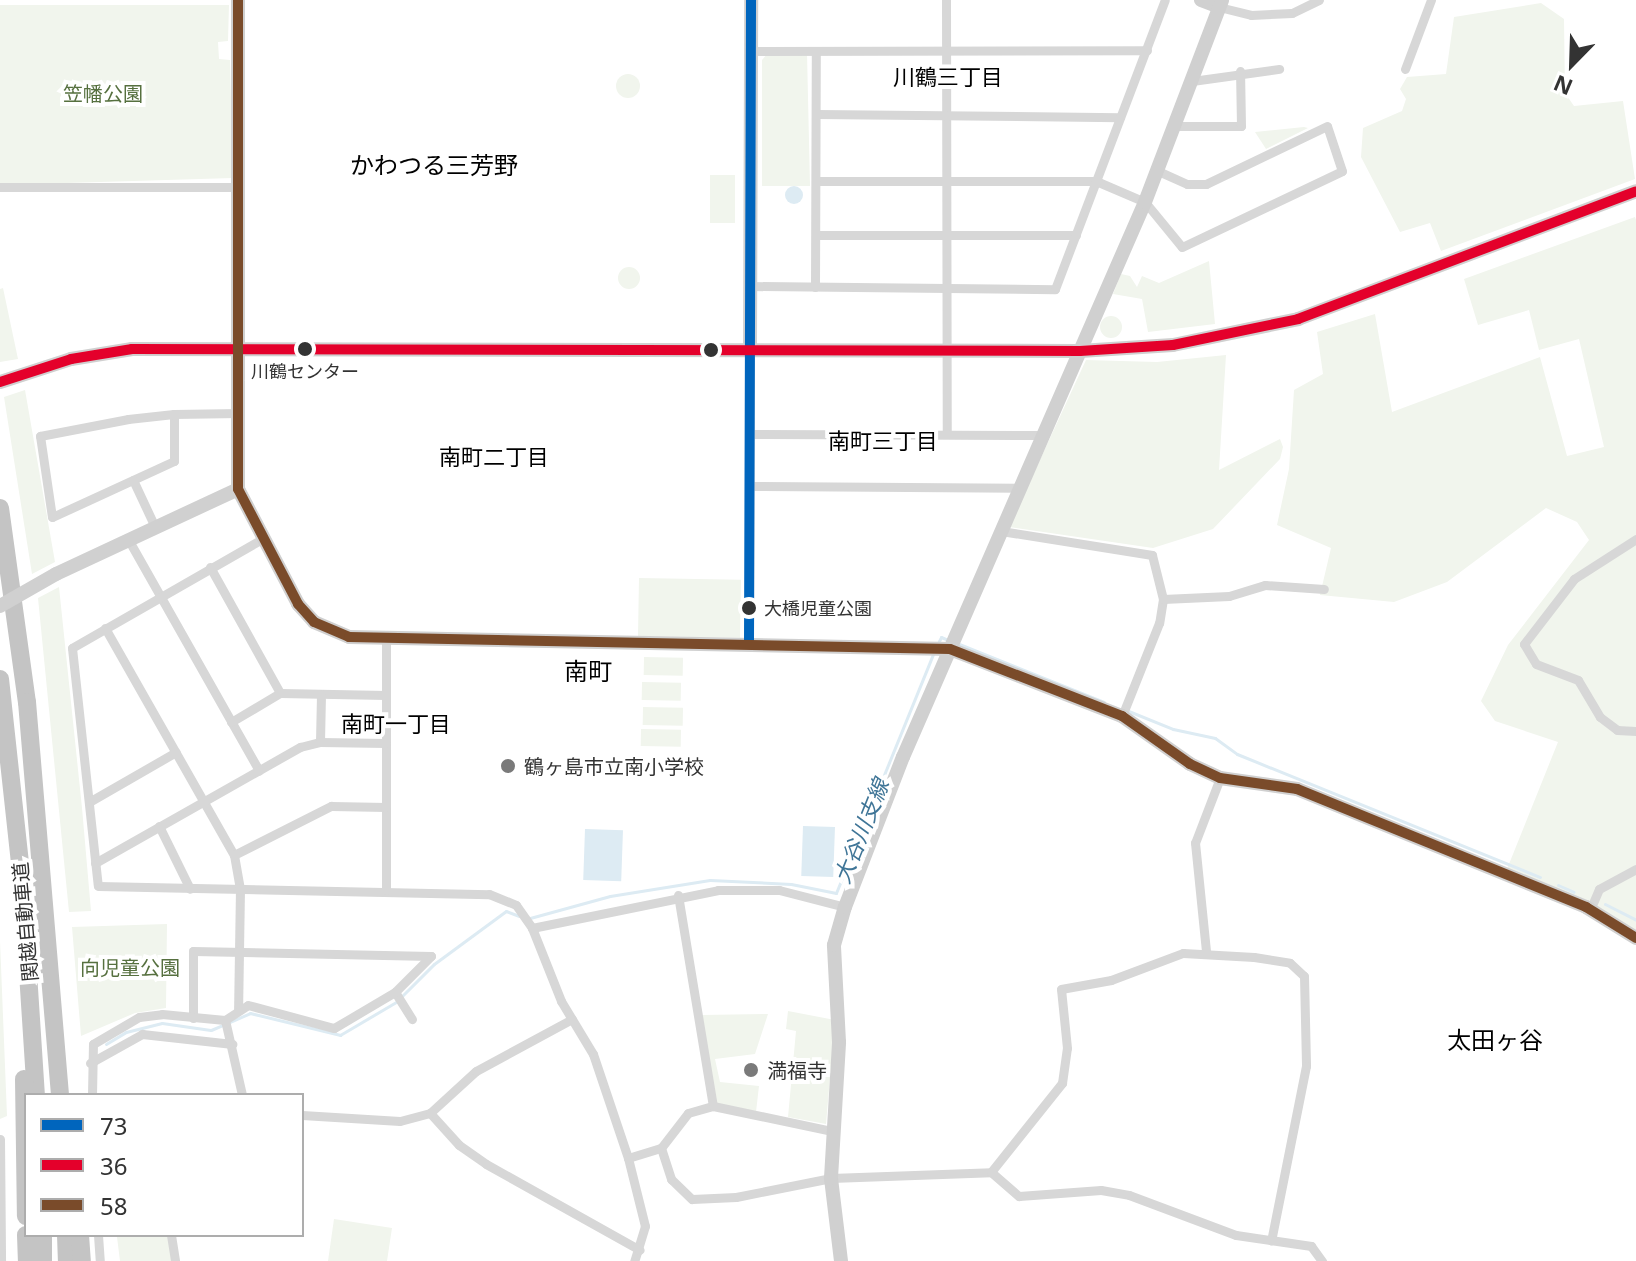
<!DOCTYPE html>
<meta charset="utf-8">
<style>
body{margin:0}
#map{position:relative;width:1636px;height:1261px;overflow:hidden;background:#fff;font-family:"Noto Sans","Noto Sans JP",sans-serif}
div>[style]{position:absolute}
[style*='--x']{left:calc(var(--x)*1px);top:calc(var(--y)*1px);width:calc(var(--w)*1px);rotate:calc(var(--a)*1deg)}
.green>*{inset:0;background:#f1f5ed;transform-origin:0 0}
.round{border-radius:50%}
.water>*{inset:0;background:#ddebf3;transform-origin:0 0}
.stream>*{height:3px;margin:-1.5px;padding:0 1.5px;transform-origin:1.5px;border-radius:1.5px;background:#ddebf3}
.street>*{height:9px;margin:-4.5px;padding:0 4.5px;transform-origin:4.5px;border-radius:4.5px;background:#d7d7d7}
.secondary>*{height:14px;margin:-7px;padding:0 7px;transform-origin:7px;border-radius:7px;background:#d0d0d0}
.highway>*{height:18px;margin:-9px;padding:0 9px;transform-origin:9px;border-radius:9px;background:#c4c4c4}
.secondary-bridge>*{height:14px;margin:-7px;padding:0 7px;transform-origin:7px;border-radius:7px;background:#d0d0d0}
.bus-1>*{height:10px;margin:-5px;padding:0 5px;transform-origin:5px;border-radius:5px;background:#0065bd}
.bus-2>*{height:10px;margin:-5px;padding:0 5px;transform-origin:5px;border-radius:5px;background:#e4002b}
.bus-3>*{height:10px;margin:-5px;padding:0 5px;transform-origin:5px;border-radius:5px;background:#7a4b2a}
.dots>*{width:22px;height:22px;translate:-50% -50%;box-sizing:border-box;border:4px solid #fff;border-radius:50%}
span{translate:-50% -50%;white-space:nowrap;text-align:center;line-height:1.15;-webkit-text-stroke:8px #fff;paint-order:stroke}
.bus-label{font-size:18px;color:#333}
.left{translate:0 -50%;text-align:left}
.park-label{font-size:20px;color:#56703f}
.poi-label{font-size:20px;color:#333}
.street-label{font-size:20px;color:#333}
.neighbourhood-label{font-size:22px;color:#000}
.water-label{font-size:22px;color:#3f7597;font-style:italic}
.quarter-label{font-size:24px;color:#000}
.legend{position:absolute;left:24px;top:1093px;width:280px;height:144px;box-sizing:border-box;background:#fff;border:2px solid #adadad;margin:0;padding:10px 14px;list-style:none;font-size:24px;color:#333}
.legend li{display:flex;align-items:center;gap:16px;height:40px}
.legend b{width:40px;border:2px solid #adadad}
.north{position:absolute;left:1532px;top:24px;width:80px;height:80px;-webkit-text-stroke:6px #fff;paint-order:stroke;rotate:203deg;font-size:22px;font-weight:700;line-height:32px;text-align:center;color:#333}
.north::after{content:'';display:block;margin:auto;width:28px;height:36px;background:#333;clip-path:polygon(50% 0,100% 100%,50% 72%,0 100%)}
</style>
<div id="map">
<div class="green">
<div style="clip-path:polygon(1541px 3px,1564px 19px,1565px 93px,1574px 106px,1623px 101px,1635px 179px,1441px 251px,1430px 223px,1400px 232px,1361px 157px,1363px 128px,1402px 111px,1406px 99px,1400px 89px,1407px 77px,1446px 74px,1454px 17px)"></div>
<div style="clip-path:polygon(0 5px,229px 5px,228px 41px,218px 42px,219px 59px,230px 60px,233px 178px,0 185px)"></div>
<div style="clip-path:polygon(807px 53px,810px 186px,762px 186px,762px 60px,767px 54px)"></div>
<div class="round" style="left:616px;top:74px;width:24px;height:24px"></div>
<div style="clip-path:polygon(1304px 127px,1308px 128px,1266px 149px,1255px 132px)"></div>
<div style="left:710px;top:175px;width:25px;height:48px"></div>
<div style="clip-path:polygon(1635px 217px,1636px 220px,1636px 930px,1507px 869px,1558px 742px,1495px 721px,1481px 701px,1508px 645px,1589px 540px,1577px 522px,1546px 508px,1447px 582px,1394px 602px,1320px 595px,1331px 548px,1277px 525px,1289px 469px,1294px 390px,1323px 374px,1317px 332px,1375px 314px,1392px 412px,1540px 357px,1567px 456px,1604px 447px,1579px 339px,1539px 350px,1529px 310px,1478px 325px,1464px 279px)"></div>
<div style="clip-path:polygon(1209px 261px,1215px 324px,1148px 332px,1142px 299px,1113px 294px,1121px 274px,1130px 276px,1137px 287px,1142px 276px,1159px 283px)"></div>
<div class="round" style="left:618px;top:267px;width:22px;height:22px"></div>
<div style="clip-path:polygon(3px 288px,18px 359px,0 362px,0 289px)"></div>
<div class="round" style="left:1100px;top:316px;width:22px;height:22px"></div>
<div style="clip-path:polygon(1226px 355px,1219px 470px,1280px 439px,1283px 447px,1280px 459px,1213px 529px,1153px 548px,1009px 527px,1086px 360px,1157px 362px)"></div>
<div style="clip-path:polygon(25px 390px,55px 562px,32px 574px,4px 397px)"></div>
<div style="left:639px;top:578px;width:102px;height:58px;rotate:1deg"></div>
<div style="clip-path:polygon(59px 587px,82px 808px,91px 911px,69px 912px,38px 598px)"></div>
<div style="left:644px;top:657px;width:39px;height:18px;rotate:1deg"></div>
<div style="left:642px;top:682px;width:39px;height:18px;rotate:1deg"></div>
<div style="left:643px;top:707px;width:40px;height:18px;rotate:1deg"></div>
<div style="left:641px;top:729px;width:40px;height:17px;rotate:1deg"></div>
<div style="clip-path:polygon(167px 924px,166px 1008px,135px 1013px,81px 1036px,72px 927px)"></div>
<div style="clip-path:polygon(0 941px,7px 1116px,0 1119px)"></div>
<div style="clip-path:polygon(788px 1011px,835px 1020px,826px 1124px,788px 1117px,796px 1031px,786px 1029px)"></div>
<div style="clip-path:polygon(768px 1014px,755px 1054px,715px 1059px,720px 1082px,759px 1086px,756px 1112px,714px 1103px,702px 1015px)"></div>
<div style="clip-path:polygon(334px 1219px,392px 1228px,387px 1261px,328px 1261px)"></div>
<div style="clip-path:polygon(168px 1235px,172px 1261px,120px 1261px,117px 1237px)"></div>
</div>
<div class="water">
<div class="round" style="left:785px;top:186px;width:18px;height:18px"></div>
<div style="left:803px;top:826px;width:32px;height:50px;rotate:2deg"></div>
<div style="left:585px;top:829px;width:38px;height:51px;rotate:2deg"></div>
</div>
<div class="stream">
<div style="--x:959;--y:644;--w:156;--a:21.8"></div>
<div style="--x:937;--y:645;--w:9;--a:-63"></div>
<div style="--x:941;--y:637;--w:8;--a:23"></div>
<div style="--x:1126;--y:710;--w:51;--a:22"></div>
<div style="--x:1173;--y:729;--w:43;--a:12.1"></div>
<div style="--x:1215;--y:738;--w:27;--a:36"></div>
<div style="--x:1237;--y:754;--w:327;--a:22.1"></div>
<div style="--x:1558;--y:885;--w:17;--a:24"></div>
<div style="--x:1605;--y:904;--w:35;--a:27"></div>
<div style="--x:530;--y:918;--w:83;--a:-15.4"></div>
<div style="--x:610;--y:896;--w:101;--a:-9.1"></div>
<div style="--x:710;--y:880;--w:81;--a:2.8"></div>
<div style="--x:791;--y:884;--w:46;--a:11.3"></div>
<div style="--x:836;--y:893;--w:260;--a:-67.9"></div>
<div style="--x:402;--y:996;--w:45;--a:-45"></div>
<div style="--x:434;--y:964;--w:89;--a:-36.4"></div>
<div style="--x:506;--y:911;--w:14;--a:21"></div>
<div style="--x:230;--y:1022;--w:22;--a:-24"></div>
<div style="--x:250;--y:1013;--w:93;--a:13.7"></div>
<div style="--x:340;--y:1035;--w:65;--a:-30.5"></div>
<div style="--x:106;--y:1044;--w:23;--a:-31"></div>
<div style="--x:126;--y:1032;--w:37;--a:-14"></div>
<div style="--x:162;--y:1023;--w:49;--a:8.1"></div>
<div style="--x:211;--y:1030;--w:13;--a:-23"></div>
</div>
<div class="street">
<div style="--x:946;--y:0;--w:434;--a:89.9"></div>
<div style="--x:1219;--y:7;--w:33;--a:14"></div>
<div style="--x:1251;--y:15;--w:41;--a:-2.8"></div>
<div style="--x:1292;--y:13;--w:30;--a:-26"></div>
<div style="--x:750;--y:51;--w:397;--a:-0.1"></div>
<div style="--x:1405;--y:69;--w:74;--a:-69.4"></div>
<div style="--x:1192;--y:81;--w:88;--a:-7.9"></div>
<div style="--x:817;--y:114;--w:303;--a:0.6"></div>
<div style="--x:1176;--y:126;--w:65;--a:0"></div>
<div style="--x:1241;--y:126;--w:55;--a:-91"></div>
<div style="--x:817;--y:181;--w:279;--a:0"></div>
<div style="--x:1096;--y:181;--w:53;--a:23.2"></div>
<div style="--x:1145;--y:202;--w:58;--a:50.6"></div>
<div style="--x:1182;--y:247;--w:177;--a:-25.4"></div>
<div style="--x:1342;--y:171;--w:47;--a:-108.4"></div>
<div style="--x:1327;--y:126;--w:134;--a:154.4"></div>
<div style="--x:1206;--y:184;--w:19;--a:180"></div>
<div style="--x:1187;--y:184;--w:32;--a:-156"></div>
<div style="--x:0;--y:187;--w:238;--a:0"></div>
<div style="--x:816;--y:235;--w:260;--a:0"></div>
<div style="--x:750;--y:286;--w:305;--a:0.6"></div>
<div style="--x:1055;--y:289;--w:309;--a:-69.2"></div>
<div style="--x:815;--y:287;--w:236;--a:-89.8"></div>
<div style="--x:174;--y:414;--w:47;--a:90"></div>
<div style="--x:174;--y:461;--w:134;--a:155.3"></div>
<div style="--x:52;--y:517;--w:82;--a:-98.4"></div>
<div style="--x:40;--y:436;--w:90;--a:-10.9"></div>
<div style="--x:128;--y:419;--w:46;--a:-6.2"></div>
<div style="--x:174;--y:414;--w:65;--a:-0.9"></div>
<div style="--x:750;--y:434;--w:292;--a:0.2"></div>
<div style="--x:133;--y:480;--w:52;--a:64.9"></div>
<div style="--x:750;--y:486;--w:269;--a:0.4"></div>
<div style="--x:1001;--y:531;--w:153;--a:9"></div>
<div style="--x:1152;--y:555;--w:45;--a:76"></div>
<div style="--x:1163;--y:599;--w:24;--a:99"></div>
<div style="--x:1159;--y:623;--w:100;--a:111.7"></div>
<div style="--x:128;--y:539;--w:266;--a:60.5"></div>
<div style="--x:262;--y:539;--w:219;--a:150.2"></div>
<div style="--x:72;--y:648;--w:239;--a:83.8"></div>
<div style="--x:98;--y:886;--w:391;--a:1.2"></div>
<div style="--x:489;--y:894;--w:29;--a:22"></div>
<div style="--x:516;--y:905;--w:28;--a:55"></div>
<div style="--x:532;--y:928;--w:79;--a:68.3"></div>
<div style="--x:561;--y:1001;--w:62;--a:58.9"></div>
<div style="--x:593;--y:1054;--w:110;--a:71.4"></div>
<div style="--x:628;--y:1158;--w:70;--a:76"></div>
<div style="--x:645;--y:1226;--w:37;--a:107"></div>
<div style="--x:1636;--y:539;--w:74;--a:147.2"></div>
<div style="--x:1574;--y:579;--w:82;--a:127.6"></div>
<div style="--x:1524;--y:644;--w:23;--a:59"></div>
<div style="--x:1536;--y:664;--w:45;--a:20.9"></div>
<div style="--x:1578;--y:680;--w:43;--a:59.3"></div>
<div style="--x:1600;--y:717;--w:21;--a:37"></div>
<div style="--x:1617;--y:730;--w:19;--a:3"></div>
<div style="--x:210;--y:567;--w:144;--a:60.9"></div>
<div style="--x:280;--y:693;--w:106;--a:1.1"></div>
<div style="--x:1163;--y:599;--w:66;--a:-2.6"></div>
<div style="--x:1229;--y:596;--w:38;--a:-17"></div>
<div style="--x:1265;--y:585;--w:59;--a:3.9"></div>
<div style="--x:105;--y:628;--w:261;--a:60.4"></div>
<div style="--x:234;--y:855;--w:34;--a:80"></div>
<div style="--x:240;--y:888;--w:122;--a:90.9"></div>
<div style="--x:386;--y:638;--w:252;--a:90"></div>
<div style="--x:749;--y:643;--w:295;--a:-89.8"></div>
<div style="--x:231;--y:722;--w:57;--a:-30.6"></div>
<div style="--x:320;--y:742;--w:48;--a:-88.8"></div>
<div style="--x:89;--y:802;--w:100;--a:-29.9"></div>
<div style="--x:159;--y:826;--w:70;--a:63.8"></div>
<div style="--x:234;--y:855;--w:109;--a:-26.8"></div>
<div style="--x:331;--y:806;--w:55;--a:1"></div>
<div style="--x:95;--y:863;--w:236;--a:-29.5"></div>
<div style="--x:300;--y:747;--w:21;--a:-14"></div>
<div style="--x:320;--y:742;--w:66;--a:0.9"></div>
<div style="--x:678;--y:895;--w:214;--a:80.6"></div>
<div style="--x:1593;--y:903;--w:15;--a:-67"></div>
<div style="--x:1599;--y:889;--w:42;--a:-28.4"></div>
<div style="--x:532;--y:928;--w:190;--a:-11.5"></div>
<div style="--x:718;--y:890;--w:61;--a:0"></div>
<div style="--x:779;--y:890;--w:68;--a:14.4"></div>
<div style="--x:1206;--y:951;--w:109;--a:-95.8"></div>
<div style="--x:1195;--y:843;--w:70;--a:-69"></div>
<div style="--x:395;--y:992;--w:32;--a:58"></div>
<div style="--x:193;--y:1018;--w:67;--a:-90"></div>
<div style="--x:193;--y:951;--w:238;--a:1.2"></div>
<div style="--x:225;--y:1020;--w:77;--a:77.2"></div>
<div style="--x:90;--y:1063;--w:60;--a:-29.1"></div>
<div style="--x:142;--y:1034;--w:91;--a:6.3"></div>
<div style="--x:92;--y:1095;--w:51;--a:-88.9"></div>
<div style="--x:93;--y:1044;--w:53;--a:-30.4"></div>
<div style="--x:139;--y:1017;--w:23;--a:-7"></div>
<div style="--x:162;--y:1014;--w:63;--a:5.4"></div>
<div style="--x:225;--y:1020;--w:27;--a:-33"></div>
<div style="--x:248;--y:1005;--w:89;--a:15"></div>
<div style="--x:334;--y:1028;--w:71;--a:-30.5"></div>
<div style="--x:395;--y:992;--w:51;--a:-45"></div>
<div style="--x:430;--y:1113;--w:43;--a:47.8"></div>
<div style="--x:459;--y:1145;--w:33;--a:35"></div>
<div style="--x:486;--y:1164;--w:176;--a:29.2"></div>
<div style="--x:302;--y:1115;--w:98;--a:3.5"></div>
<div style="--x:400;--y:1121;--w:31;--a:-15"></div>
<div style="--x:430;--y:1113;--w:62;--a:-42.4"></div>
<div style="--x:476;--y:1071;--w:109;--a:-28.4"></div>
<div style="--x:0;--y:1139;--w:122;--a:89.5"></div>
<div style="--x:661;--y:1148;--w:33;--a:72"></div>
<div style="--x:671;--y:1179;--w:29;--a:44"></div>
<div style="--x:692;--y:1199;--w:44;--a:-2.6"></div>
<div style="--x:736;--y:1197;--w:97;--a:-11.3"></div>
<div style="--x:831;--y:1178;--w:160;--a:-2.1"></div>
<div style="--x:991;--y:1172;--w:114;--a:-51.4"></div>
<div style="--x:1062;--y:1083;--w:35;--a:-82"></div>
<div style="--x:1067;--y:1048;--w:59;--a:-95.8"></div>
<div style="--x:1061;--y:989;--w:51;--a:-10.2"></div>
<div style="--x:1111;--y:980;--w:77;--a:-20.6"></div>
<div style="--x:1183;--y:953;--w:71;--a:3.2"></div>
<div style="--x:1254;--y:957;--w:36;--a:9"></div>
<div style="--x:1290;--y:963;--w:19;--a:43"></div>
<div style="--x:1304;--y:976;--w:90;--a:88.7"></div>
<div style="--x:1306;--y:1066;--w:178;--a:101.3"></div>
<div style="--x:628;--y:1158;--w:34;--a:-17"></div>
<div style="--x:661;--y:1148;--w:44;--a:-52.4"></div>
<div style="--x:688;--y:1113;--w:26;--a:-16"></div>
<div style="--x:713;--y:1106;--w:122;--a:11.9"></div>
<div style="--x:991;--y:1172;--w:37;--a:41"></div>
<div style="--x:1019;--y:1196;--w:82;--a:-4.2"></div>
<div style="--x:1101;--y:1190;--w:28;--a:10"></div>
<div style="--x:1129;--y:1195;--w:114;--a:20.5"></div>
<div style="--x:1236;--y:1235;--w:76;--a:8.3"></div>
<div style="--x:1311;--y:1246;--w:19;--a:54"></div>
<div style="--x:98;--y:1235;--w:26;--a:86"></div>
<div style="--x:171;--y:1235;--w:26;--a:81"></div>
</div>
<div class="secondary">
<div style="--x:238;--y:0;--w:489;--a:90"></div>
<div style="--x:238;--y:489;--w:130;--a:62.4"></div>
<div style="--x:298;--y:604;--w:24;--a:48"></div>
<div style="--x:314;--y:622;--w:38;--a:23"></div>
<div style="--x:349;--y:637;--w:601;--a:1.14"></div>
<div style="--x:950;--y:649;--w:185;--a:21.3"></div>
<div style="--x:1122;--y:716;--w:83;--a:35.2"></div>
<div style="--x:1190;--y:764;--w:33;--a:25"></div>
<div style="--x:1220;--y:778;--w:78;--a:8.1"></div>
<div style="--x:1297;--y:789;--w:312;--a:22.2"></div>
<div style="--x:1586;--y:907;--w:59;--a:31.8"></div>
<div style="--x:1201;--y:0;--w:19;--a:21"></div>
<div style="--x:750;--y:348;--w:348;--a:-89.8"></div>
<div style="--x:0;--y:382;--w:75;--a:-17.9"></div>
<div style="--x:71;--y:359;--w:62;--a:-9.3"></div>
<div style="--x:132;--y:349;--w:948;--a:0.12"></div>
<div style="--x:1080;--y:351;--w:93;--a:-3.7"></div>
<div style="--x:1173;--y:345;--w:128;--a:-11.7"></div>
<div style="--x:1298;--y:319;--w:361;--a:-20.7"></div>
<div style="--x:56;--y:574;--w:201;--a:-25"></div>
<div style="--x:841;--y:1261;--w:84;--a:-96.9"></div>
<div style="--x:831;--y:1178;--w:136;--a:-86.6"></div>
<div style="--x:839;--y:1042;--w:97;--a:-93"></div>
<div style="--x:834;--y:945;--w:40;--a:-74"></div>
<div style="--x:845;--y:907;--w:161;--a:-68.9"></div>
<div style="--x:903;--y:757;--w:605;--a:-66.44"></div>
<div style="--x:1145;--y:202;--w:216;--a:-69.1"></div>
</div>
<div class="highway">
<div style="--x:0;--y:508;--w:196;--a:82.1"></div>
<div style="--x:27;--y:702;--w:394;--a:85.2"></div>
<div style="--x:0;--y:679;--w:202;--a:83.8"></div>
<div style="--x:22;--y:880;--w:215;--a:86.3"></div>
<div style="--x:24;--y:1079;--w:137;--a:89.2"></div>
<div style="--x:26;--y:1235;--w:26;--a:88"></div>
<div style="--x:43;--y:1235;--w:26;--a:90"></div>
<div style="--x:66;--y:1235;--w:26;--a:88"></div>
<div style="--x:80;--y:1235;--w:26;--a:86"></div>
</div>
<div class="secondary-bridge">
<div style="--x:0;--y:606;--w:64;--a:-29.7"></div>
</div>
<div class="bus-1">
<div style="--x:749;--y:643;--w:643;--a:-89.82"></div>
</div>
<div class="bus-2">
<div style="--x:0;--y:382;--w:75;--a:-17.9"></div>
<div style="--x:71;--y:359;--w:62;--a:-9.3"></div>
<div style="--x:132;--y:349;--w:948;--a:0.12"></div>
<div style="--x:1080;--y:351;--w:93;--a:-3.7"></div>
<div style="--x:1173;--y:345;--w:128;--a:-11.7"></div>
<div style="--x:1298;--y:319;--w:361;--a:-20.7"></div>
</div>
<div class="bus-3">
<div style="--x:238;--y:0;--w:489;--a:90"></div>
<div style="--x:238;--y:489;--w:130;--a:62.4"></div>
<div style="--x:298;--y:604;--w:24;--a:48"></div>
<div style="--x:314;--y:622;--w:38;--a:23"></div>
<div style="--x:349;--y:637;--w:601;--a:1.14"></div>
<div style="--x:950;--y:649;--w:185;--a:21.3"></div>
<div style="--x:1122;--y:716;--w:83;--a:35.2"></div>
<div style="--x:1190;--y:764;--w:33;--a:25"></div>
<div style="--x:1220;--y:778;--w:78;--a:8.1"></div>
<div style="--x:1297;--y:789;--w:312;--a:22.2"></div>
<div style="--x:1586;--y:907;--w:59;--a:31.8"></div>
</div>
<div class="dots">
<div style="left:305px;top:349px;background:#333"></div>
<div style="left:711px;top:350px;background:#333"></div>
<div style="left:749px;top:608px;background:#333"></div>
<div style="left:508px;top:766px;background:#7a7a7a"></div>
<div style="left:751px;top:1070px;background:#7a7a7a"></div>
</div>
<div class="bus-label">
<span style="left:305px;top:371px">川鶴センター</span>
<span class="left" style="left:764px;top:608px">大橋児童公園</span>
</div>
<div class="park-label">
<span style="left:103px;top:93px">笠幡公園</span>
<span style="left:130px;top:967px">向児童公園</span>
</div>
<div class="poi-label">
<span class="left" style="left:524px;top:766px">鶴ヶ島市立南小学校</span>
<span class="left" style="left:767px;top:1070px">満福寺</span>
</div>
<div class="street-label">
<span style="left:25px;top:922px;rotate:-95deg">関越自動車道</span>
</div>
<div class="neighbourhood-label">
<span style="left:948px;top:77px">川鶴三丁目</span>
<span style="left:883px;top:441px">南町三丁目</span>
<span style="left:494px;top:457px">南町二丁目</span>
<span style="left:396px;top:724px">南町一丁目</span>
</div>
<div class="water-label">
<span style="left:861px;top:831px;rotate:-68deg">大谷川支線</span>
</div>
<div class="quarter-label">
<span style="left:434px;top:165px">かわつる三芳野</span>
<span style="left:588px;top:671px">南町</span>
<span style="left:1495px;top:1040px">太田ヶ谷</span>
</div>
<ul class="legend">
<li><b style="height:10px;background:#0065bd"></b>73</li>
<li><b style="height:10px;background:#e4002b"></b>36</li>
<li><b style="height:10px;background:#7a4b2a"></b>58</li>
</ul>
<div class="north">N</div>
</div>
